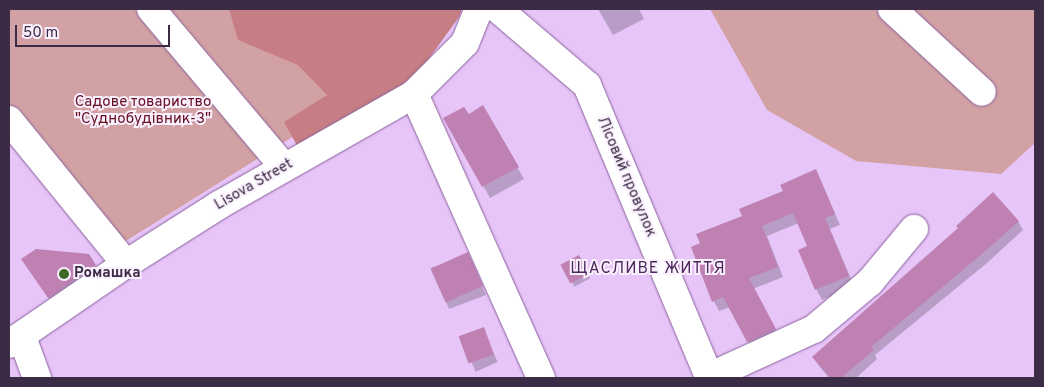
<!DOCTYPE html>
<meta charset="utf-8">
<style>
body{margin:0}
#map{position:relative;width:1044px;height:387px;overflow:hidden;background:#e7c5f8;font-family:Overpass,sans-serif}
div>[style]{position:absolute}
[style*='--x']{left:calc(var(--x)*1px);top:calc(var(--y)*1px);width:calc(var(--w)*1px);rotate:calc(var(--a)*1deg)}
.green>*{inset:0;background:#d2a1a4}
.forest>*{inset:0;background:#c67e84}
.shadow>*{inset:0;background:#0003;transform-origin:0 0}
.building>*{inset:0;background:#be81b1;transform-origin:0 0}
.roads{filter:drop-shadow(0 0 1px #8b639e) drop-shadow(0 0 1px #8b639e)}
.minor>*{height:28px;margin:-14px;padding:0 14px;transform-origin:14px;border-radius:14px;background:#fff}
.dots>*{width:14px;height:14px;translate:-50% -50%;box-sizing:border-box;border:2px solid #faf1fe;border-radius:50%}
span{translate:-50% -50%;white-space:nowrap;text-align:center;line-height:1.15;-webkit-text-stroke:4px #faf1fe;paint-order:stroke}
.park-label{font-size:15px;color:#670f23}
.street-label{font-size:15px;color:#3c2b44}
.poi-label{font-size:15px;color:#3c2b44;font-weight:700}
.left{translate:0 -50%;text-align:left}
.neighbourhood-label{font-size:16px;color:#4d275d;letter-spacing:1px}
.frame{position:absolute;inset:0;border:10px solid #3c2b44;pointer-events:none}
.scale{position:absolute;left:15px;top:25px;width:155px;height:22px;box-sizing:border-box;border:2px solid #3c2b44;border-top:0;padding-left:6px;font-size:15px;line-height:18px;white-space:nowrap;color:#3c2b44;-webkit-text-stroke:4px #faf1fe;paint-order:stroke}
</style>
<div id="map">
<div class="green">
<div style="clip-path:polygon(9px 9px,361px 9px,398px 71px,121px 244px,9px 108px)"></div>
<div style="clip-path:polygon(710px 9px,1035px 9px,1035px 143px,1001px 174px,856px 161px,767px 110px)"></div>
</div>
<div class="forest">
<div style="clip-path:polygon(229px 9px,462px 9px,459px 17px,412px 82px,299px 149px,284px 122px,327px 95px,298px 65px,238px 40px)"></div>
</div>
<div class="shadow">
<div style="clip-path:polygon(598px 9px,639px 9px,644px 19px,613px 35px)"></div>
<div style="clip-path:polygon(483px 107px,524px 179px,490px 198px,445px 119px,468px 115px)"></div>
<div style="clip-path:polygon(821px 181px,840px 225px,830px 229px,854px 286px,822px 300px,816px 289px,809px 247px,799px 223px,767px 236px,783px 277px,753px 289px,781px 340px,754px 352px,730px 307px,719px 311px,714px 301px,702px 244px,743px 217px)"></div>
<div style="clip-path:polygon(1018px 221px,1023px 230px,987px 263px,875px 355px,877px 359px,856px 378px,829px 378px,819px 366px,814px 358px)"></div>
<div style="clip-path:polygon(88px 255px,102px 278px,56px 309px,23px 260px)"></div>
<div style="left:579px;top:257px;width:24px;height:18px;rotate:62deg"></div>
<div style="clip-path:polygon(472px 262px,486px 295px,449px 309px,432px 267px)"></div>
<div style="left:483px;top:329px;width:36px;height:24px;rotate:66deg"></div>
</div>
<div class="building">
<div style="clip-path:polygon(483px 105px,519px 167px,482px 187px,443px 118px,464px 107px,469px 114px)"></div>
<div style="clip-path:polygon(816px 169px,835px 214px,825px 218px,849px 276px,815px 290px,798px 250px,807px 246px,793px 213px,762px 226px,778px 267px,749px 278px,776px 329px,747px 342px,723px 297px,712px 302px,691px 247px,700px 243px,696px 234px,742px 216px,739px 209px,783px 191px,780px 185px)"></div>
<div style="clip-path:polygon(993px 192px,1019px 221px,982px 254px,871px 347px,874px 350px,841px 378px,831px 378px,812px 357px,958px 228px,956px 226px)"></div>
<div style="clip-path:polygon(36px 249px,89px 254px,96px 265px,48px 298px,21px 259px)"></div>
<div style="left:468px;top:252px;width:37px;height:41px;rotate:66deg"></div>
<div style="left:579px;top:255px;width:21px;height:21px;rotate:62deg"></div>
<div style="left:484px;top:327px;width:29px;height:27px;rotate:70deg"></div>
</div>
<div class="roads">
<div class="minor">
<div style="--x:151;--y:9;--w:207;--a:49.9"></div>
<div style="--x:498;--y:9;--w:117;--a:40.5"></div>
<div style="--x:587;--y:85;--w:316;--a:67.3"></div>
<div style="--x:709;--y:377;--w:115;--a:-24.6"></div>
<div style="--x:814;--y:329;--w:73;--a:-40"></div>
<div style="--x:870;--y:282;--w:69;--a:-50.3"></div>
<div style="--x:892;--y:9;--w:122;--a:42.7"></div>
<div style="--x:414;--y:94;--w:311;--a:65.9"></div>
<div style="--x:9;--y:120;--w:186;--a:50.9"></div>
<div style="--x:22;--y:337;--w:44;--a:69.9"></div>
<div style="--x:9;--y:344;--w:142;--a:-34.4"></div>
<div style="--x:126;--y:264;--w:110;--a:-32.4"></div>
<div style="--x:219;--y:205;--w:224;--a:-29.6"></div>
<div style="--x:414;--y:94;--w:72;--a:-45"></div>
<div style="--x:465;--y:43;--w:37;--a:-68"></div>
</div>
</div>
<div class="dots">
<div style="left:64px;top:274px;background:#406824"></div>
</div>
<div class="park-label">
<span style="left:143px;top:111px">Садове товариство<br>"Суднобудівник-3"</span>
</div>
<div class="street-label">
<span style="left:626px;top:177px;rotate:67deg">Лісовий провулок</span>
<span style="left:254px;top:185px;rotate:-30deg">Lisova Street</span>
</div>
<div class="poi-label">
<span class="left" style="left:74px;top:274px">Ромашка</span>
</div>
<div class="neighbourhood-label">
<span style="left:648px;top:269px">ЩАСЛИВЕ ЖИТТЯ</span>
</div>
<div class="frame"></div>
<div class="scale">50 m</div>
</div>
